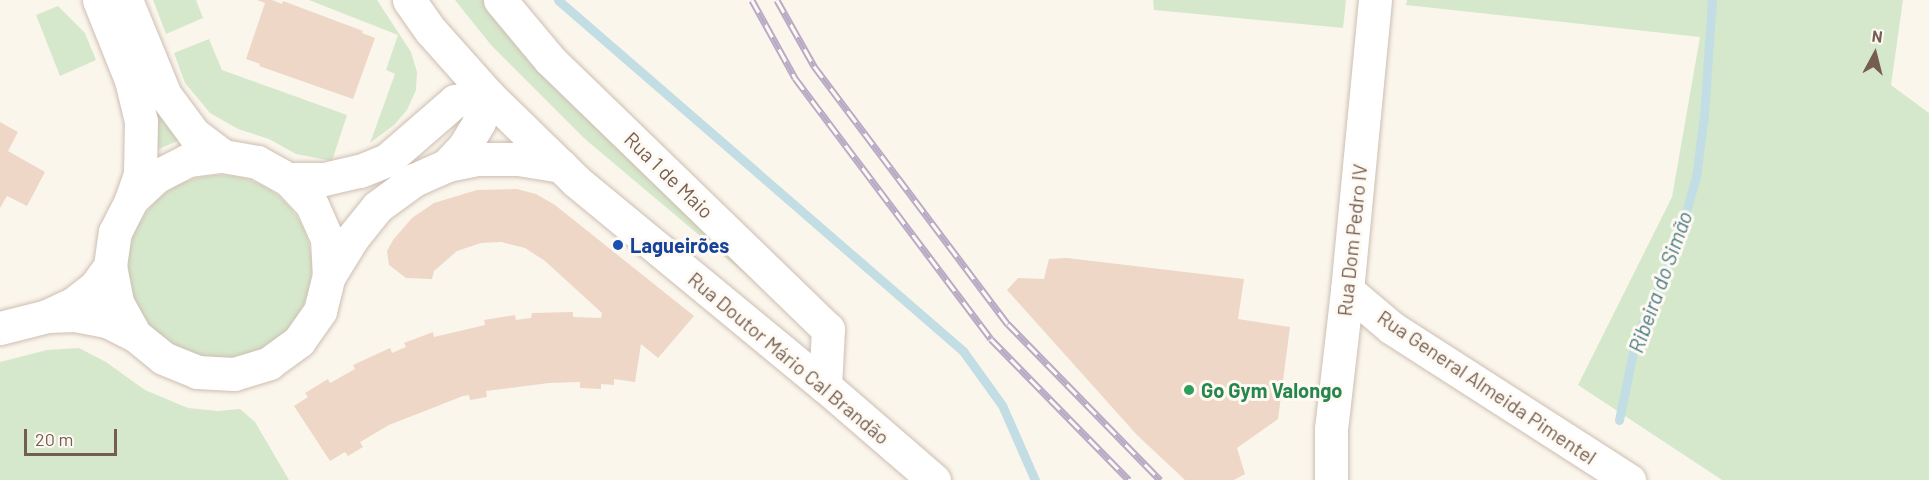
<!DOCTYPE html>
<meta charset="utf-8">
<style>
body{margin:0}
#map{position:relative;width:1929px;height:480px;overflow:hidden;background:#fbf6ec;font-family:Barlow,sans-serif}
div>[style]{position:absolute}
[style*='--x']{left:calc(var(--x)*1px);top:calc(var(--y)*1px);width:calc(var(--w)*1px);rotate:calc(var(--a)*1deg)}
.green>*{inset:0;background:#d6e8cb}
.round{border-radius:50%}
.stream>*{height:9px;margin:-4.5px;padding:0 4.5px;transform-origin:4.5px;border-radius:4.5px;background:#c2dee4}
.building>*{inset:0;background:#eed7c6}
.roads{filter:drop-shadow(0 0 2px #cdbeb2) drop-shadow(0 0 2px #cdbeb2)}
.minor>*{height:33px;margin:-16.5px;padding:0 16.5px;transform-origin:16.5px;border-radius:16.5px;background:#fff}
.tertiary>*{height:33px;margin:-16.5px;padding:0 16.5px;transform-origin:16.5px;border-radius:16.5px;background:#fff}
.rail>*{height:7px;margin-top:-3.5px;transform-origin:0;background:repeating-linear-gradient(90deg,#fefaf3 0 14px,#b9aac5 0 28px);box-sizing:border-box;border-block:2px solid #b9aac5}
.dots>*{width:16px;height:16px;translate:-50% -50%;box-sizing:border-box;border:3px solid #fefaf3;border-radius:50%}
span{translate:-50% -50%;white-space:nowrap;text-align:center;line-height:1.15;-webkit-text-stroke:6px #fefaf3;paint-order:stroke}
.street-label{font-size:20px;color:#755e50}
.transit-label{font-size:20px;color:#164399;font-weight:700}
.left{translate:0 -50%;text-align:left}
.leisure-label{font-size:20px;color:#27864d;font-weight:700}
.water-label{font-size:21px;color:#4c7b86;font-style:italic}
.north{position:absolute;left:1845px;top:24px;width:60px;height:60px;-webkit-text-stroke:4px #fefaf3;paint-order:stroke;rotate:7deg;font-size:16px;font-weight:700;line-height:24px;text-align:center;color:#755e50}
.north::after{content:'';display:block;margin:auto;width:21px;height:27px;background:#755e50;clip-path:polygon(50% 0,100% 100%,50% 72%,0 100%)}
.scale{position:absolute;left:24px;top:429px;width:93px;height:27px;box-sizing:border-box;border:3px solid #755e50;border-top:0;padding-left:8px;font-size:18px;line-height:21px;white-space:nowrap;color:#755e50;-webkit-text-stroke:4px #fefaf3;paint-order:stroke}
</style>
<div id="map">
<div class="green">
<div style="clip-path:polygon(153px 0,196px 0,203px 18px,166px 34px)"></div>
<div style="clip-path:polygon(309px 0,377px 0,411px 52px,417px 72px,416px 90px,407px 110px,394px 125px,370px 143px,395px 74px,386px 70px,398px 35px)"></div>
<div style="clip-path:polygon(455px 0,484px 0,542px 72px,820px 337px,585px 139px,491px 45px)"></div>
<div style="clip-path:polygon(1153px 0,1346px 0,1343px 28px,1154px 10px)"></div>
<div style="clip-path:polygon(1407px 0,1903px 0,1891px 85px,1929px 113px,1929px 480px,1722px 480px,1578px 385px,1672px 197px,1700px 37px,1406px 5px)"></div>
<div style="clip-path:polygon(58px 6px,85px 33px,96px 60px,60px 76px,36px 15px)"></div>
<div style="clip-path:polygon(209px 39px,222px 70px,347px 115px,332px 161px,296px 154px,269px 139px,238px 129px,210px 113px,185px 83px,174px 53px)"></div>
<div style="clip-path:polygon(143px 63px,184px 138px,159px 149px,155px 147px)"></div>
<div class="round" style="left:128px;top:175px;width:184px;height:184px"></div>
<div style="clip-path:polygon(79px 348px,106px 362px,145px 390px,188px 408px,218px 411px,240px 409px,255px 422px,289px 480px,0 480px,0 362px,47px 350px)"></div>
</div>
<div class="stream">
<div style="--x:558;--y:0;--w:536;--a:40.91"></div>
<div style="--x:963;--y:351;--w:67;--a:54.2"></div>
<div style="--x:1002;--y:405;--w:82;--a:66.3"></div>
<div style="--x:1619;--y:420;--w:84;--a:-78.3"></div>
<div style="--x:1636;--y:338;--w:99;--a:-66.3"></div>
<div style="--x:1676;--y:247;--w:73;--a:-74.1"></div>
<div style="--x:1696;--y:177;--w:63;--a:-82.6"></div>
<div style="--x:1704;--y:115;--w:115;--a:-86"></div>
</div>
<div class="building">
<div style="clip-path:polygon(257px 0,272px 0,282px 4px,283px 1px,363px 31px,362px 33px,375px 38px,353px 99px,259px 66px,260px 64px,246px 59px,265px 3px)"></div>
<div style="clip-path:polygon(0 122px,18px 132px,8px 151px,45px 172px,27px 206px,7px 196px,0 208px)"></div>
<div style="clip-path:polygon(517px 189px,536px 194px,555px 205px,694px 316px,658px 358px,641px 344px,635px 382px,614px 379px,614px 385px,601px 384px,601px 389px,580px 388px,580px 382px,549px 383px,486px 391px,487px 397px,470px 400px,469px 395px,463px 396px,389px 425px,360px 442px,363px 447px,348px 456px,345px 452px,330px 461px,294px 406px,308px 397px,305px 393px,328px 379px,330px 383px,355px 369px,353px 365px,390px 348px,392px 353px,406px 347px,404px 343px,433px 332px,434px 337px,485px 325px,484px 320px,515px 315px,516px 320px,531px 318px,532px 313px,573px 312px,573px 317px,601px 318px,602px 313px,545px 261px,525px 248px,501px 242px,481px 243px,457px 251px,434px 271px,432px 279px,406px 278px,389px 265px,387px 251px,393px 240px,412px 218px,434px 203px,477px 190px)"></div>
<div style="clip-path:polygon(1067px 258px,1244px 279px,1238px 319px,1290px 327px,1278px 419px,1237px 448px,1245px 474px,1234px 480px,1185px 480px,1137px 435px,1007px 290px,1018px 278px,1044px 279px,1049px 259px)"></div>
</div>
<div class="roads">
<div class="minor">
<div style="--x:99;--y:0;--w:86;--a:68.2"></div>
<div style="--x:131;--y:80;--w:42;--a:76.3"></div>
<div style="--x:141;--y:121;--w:53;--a:91.1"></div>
<div style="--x:140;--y:174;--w:28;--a:109"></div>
<div style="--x:126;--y:0;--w:103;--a:67.7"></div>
<div style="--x:165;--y:95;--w:49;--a:53.4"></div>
<div style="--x:194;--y:134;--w:36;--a:37"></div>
<div style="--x:500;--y:0;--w:78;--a:50.2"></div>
<div style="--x:550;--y:60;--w:387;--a:44.1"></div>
<div style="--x:828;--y:329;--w:57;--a:93"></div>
<div style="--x:1331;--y:480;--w:51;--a:-90"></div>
<div style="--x:1331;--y:429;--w:140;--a:-83.4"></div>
</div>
<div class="tertiary">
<div style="--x:409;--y:0;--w:38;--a:55"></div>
<div style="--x:431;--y:31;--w:86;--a:48.3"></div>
<div style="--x:488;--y:95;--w:123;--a:44.3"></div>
<div style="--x:576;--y:181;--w:323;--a:39.5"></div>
<div style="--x:825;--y:386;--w:144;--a:40.8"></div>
<div style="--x:1375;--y:0;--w:291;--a:95.5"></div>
<div style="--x:1347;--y:290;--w:59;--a:40.2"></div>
<div style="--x:1392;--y:328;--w:282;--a:32.7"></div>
<div style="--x:447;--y:165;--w:25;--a:-47"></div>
<div style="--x:464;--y:147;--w:29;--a:-59"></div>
<div style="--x:479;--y:122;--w:28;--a:-72"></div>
<div style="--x:288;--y:179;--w:36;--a:0"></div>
<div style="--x:324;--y:179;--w:37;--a:-13"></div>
<div style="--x:360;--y:171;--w:29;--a:-22"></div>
<div style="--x:387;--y:160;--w:90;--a:-40.9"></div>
<div style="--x:455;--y:101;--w:34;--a:-10"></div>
<div style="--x:47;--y:316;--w:28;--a:-2"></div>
<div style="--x:75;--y:315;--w:33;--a:11"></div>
<div style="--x:107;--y:321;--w:31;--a:27"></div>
<div style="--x:135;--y:335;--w:36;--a:39"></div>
<div style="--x:163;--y:358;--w:37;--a:22"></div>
<div style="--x:197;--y:372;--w:37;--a:3"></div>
<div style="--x:234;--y:374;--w:37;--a:-17"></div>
<div style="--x:269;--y:363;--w:37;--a:-36"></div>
<div style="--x:299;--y:341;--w:37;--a:-55"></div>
<div style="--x:320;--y:311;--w:36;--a:-76"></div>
<div style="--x:329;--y:276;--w:46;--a:-58.4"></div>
<div style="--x:353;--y:237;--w:38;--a:-51"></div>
<div style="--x:377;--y:207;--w:46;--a:-36.1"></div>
<div style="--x:414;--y:180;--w:36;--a:-24"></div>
<div style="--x:447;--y:165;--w:32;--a:-11"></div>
<div style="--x:478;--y:159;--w:40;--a:0"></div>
<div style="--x:518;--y:159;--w:44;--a:9.2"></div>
<div style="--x:0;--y:328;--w:49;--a:-14.3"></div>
<div style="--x:47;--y:316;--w:29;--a:-25"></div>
<div style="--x:73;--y:304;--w:28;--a:-38"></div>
<div style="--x:95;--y:287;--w:26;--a:-54"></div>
<div style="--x:135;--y:335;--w:38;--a:-119"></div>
<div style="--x:117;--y:302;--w:37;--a:-101"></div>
<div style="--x:110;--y:266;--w:34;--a:-82"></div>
<div style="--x:115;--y:232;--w:36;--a:-63"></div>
<div style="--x:131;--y:200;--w:35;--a:-43"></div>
<div style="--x:157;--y:176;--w:35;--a:-27"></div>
<div style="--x:188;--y:160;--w:35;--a:-7"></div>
<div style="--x:223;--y:156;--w:35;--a:10"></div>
<div style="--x:257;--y:162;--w:35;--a:29"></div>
<div style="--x:288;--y:179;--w:35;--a:47"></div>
<div style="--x:312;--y:205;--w:37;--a:66"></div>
<div style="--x:327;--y:239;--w:37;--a:87"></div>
</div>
</div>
<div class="rail">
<div style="--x:752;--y:0;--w:89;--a:61.1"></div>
<div style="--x:795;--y:78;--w:326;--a:53.1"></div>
<div style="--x:991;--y:339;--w:197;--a:45.6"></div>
<div style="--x:777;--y:0;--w:76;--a:60.7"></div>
<div style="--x:814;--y:66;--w:323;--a:53.1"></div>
<div style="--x:1008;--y:324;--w:218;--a:45.7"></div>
</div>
<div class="dots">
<div style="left:618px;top:245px;background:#1a4fb4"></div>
<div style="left:1189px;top:390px;background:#2e9e5b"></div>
</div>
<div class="street-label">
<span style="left:669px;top:175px;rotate:44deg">Rua 1 de Maio</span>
<span style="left:1352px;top:240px;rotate:-84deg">Rua Dom Pedro IV</span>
<span style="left:789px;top:358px;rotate:40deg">Rua Doutor Mário Cal Brandão</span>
<span style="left:1487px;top:387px;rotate:34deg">Rua General Almeida Pimentel</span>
</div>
<div class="transit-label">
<span class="left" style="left:630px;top:245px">Lagueirões</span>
</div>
<div class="leisure-label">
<span class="left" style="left:1201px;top:390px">Go Gym Valongo</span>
</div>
<div class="water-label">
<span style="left:1660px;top:282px;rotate:-70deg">Ribeira do Simão</span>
</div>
<div class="north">N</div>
<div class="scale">20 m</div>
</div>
